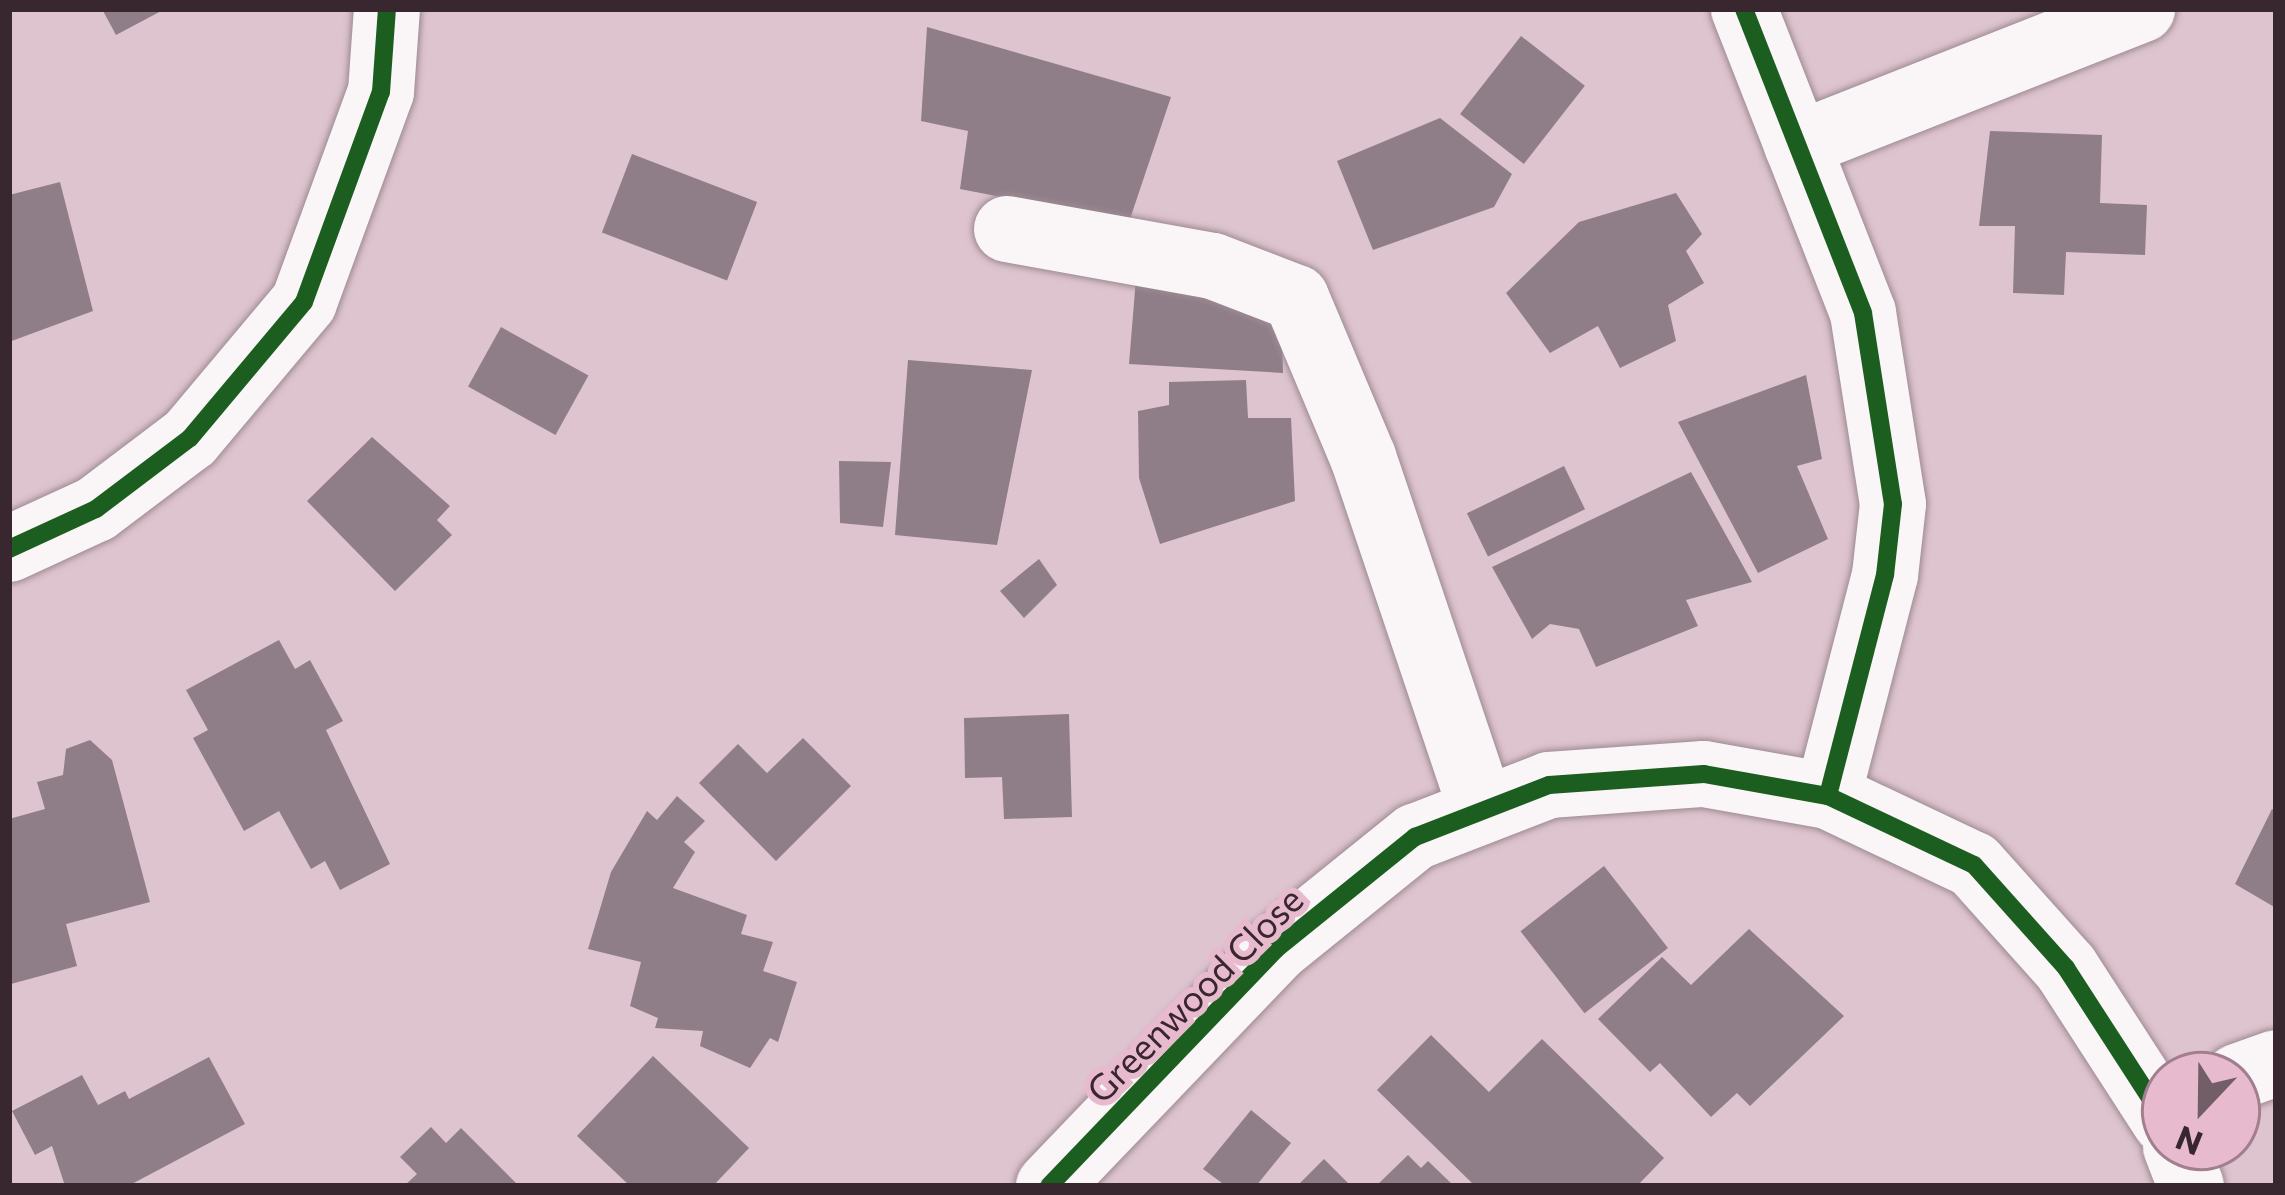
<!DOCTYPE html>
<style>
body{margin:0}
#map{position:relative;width:2285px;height:1195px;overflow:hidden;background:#dec4cf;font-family:Commissioner,sans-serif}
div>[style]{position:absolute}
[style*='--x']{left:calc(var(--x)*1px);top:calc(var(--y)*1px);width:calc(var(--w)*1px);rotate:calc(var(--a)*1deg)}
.building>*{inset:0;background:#8f7e88;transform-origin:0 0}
.roads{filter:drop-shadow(0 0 3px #9d8a92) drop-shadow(0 0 3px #9d8a92)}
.minor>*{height:66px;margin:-33px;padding:0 33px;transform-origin:33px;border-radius:33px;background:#faf6f8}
.cycleway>*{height:18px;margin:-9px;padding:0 9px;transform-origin:9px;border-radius:9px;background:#1b5e20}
span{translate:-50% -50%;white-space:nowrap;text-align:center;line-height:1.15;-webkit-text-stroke:12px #e8bace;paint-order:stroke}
.street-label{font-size:36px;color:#38272f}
.frame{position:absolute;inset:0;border:12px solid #38272f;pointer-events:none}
.north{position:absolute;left:2141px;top:1051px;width:120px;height:120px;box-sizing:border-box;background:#e8bace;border:3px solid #a27f8e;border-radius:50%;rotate:202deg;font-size:33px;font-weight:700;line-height:48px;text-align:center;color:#38272f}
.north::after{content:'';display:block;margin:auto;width:42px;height:54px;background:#725e67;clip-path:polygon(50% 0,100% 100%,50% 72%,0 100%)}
</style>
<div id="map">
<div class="building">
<div style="clip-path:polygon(102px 9px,165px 9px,116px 35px)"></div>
<div style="clip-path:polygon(927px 27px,1171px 97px,1129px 222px,960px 189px,968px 131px,921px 121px)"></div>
<div style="left:1521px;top:36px;width:81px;height:99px;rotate:38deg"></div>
<div style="clip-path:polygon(1440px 118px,1512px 174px,1494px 207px,1373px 250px,1337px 161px)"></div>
<div style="clip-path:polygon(1990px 131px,2102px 135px,2100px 203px,2147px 205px,2145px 255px,2066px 252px,2064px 295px,2013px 293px,2015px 226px,1979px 226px)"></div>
<div style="left:632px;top:154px;width:134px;height:84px;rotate:21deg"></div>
<div style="clip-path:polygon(60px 182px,93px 311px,9px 342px,9px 195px)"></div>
<div style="clip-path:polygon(1676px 193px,1702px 234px,1686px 251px,1704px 283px,1668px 305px,1676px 341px,1620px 368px,1598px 326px,1550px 353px,1506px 293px,1579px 222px)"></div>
<div style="clip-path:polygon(1136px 278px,1281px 301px,1283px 373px,1129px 364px)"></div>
<div style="left:501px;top:327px;width:100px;height:68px;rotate:29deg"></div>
<div style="clip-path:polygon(908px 360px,1032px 370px,997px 545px,895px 535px)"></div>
<div style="clip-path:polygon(1806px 375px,1822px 459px,1797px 466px,1828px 539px,1758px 573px,1678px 422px)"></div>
<div style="clip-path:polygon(1246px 380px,1248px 418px,1291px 418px,1295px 501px,1160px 544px,1139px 478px,1138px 411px,1169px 405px,1169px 382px)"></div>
<div style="clip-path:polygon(372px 437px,450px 506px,437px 520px,452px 535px,395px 591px,307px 501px)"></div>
<div style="clip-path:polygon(839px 461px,891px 462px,883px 527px,840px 523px)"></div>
<div style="left:1564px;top:466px;width:48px;height:108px;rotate:64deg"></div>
<div style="clip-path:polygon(1691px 472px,1752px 582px,1686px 600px,1698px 626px,1596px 667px,1579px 629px,1550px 624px,1532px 639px,1492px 567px)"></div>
<div style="clip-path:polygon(1039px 559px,1057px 585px,1024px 618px,1000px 591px)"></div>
<div style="clip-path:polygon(279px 640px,295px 669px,310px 660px,343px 721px,326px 730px,390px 864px,340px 890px,325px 861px,311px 869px,279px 811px,244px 831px,193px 738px,208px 730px,186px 690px)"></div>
<div style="clip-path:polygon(1069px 714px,1072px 817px,1004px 819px,1002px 777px,965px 778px,964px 718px)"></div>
<div style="clip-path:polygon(803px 738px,851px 786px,776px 861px,699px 783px,738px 744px,767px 773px)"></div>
<div style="clip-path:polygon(90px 740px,112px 760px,150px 902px,66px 924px,77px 966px,11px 984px,9px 819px,45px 809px,37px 782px,63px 775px,66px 749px)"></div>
<div style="clip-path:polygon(677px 796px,705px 821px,684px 842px,695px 852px,673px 888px,747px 915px,741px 934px,773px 942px,763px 971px,797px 982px,778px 1042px,770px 1038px,750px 1068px,700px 1046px,703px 1031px,655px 1028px,658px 1018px,630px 1006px,641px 962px,588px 949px,611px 872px,647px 811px,657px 820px)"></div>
<div style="clip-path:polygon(2272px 809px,2276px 813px,2276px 908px,2235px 884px)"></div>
<div style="left:1604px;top:866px;width:104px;height:106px;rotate:52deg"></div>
<div style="clip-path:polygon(1749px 929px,1844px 1016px,1750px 1106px,1737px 1093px,1711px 1117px,1660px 1063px,1650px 1072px,1598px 1019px,1662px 957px,1691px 985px)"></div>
<div style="clip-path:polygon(1431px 1035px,1489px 1092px,1542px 1039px,1664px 1158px,1637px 1186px,1475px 1186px,1377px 1090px)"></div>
<div style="clip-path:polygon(653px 1056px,749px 1148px,713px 1186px,630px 1186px,577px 1136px)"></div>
<div style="clip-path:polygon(209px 1057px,245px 1124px,128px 1186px,65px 1186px,52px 1146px,35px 1155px,12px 1111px,82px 1075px,98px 1105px,125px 1091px,129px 1099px)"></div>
<div style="clip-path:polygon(1251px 1110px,1291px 1143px,1256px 1186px,1226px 1186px,1203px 1169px)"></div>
<div style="clip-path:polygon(431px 1127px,446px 1143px,461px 1128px,519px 1186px,404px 1186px,417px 1174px,400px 1157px)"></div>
<div style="clip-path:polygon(1408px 1155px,1421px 1168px,1428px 1161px,1454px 1186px,1376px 1186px)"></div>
<div style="clip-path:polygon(1324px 1159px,1351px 1186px,1297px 1186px)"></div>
</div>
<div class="roads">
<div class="minor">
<div style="--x:1744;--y:9;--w:326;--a:68.6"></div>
<div style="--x:1863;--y:313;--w:193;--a:81.1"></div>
<div style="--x:1893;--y:504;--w:71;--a:96.4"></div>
<div style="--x:1885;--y:575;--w:228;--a:104.5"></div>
<div style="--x:1797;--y:145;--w:371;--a:-21.5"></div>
<div style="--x:1007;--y:229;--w:209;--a:10.2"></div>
<div style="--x:1213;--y:266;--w:89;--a:21.1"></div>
<div style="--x:1296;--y:298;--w:173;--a:67.2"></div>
<div style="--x:1363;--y:457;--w:373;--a:71.4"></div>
<div style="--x:9;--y:549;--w:96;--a:-24.7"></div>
<div style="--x:96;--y:509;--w:118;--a:-37.1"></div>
<div style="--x:190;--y:438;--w:177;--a:-50"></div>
<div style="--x:304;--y:302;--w:224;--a:-69.9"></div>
<div style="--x:381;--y:92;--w:83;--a:-85.9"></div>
<div style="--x:2237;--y:1077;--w:41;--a:-19.7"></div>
<div style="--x:2176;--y:1147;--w:42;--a:69"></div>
<div style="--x:1049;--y:1186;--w:328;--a:-46.2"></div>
<div style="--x:1276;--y:949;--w:179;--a:-38.9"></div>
<div style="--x:1415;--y:837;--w:144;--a:-21.2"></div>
<div style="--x:1549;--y:785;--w:155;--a:-4.1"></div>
<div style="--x:1704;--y:774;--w:126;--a:10.1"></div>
<div style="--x:1828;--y:796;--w:161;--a:25.3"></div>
<div style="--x:1974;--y:865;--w:138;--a:48.2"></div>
<div style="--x:2066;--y:968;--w:182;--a:57.1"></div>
</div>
</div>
<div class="cycleway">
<div style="--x:1744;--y:9;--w:326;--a:68.6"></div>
<div style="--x:1863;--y:313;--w:193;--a:81.1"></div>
<div style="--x:1893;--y:504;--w:71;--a:96.4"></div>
<div style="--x:1885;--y:575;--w:228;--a:104.5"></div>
<div style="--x:9;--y:549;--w:96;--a:-24.7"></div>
<div style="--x:96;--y:509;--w:118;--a:-37.1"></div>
<div style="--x:190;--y:438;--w:177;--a:-50"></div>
<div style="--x:304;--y:302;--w:224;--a:-69.9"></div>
<div style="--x:381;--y:92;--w:83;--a:-85.9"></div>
<div style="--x:1049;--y:1186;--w:328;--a:-46.2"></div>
<div style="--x:1276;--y:949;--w:179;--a:-38.9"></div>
<div style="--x:1415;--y:837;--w:144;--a:-21.2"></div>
<div style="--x:1549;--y:785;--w:155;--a:-4.1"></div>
<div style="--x:1704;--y:774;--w:126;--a:10.1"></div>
<div style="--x:1828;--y:796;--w:161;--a:25.3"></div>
<div style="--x:1974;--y:865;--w:138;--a:48.2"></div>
<div style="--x:2066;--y:968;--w:182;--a:57.1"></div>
</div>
<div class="street-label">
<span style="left:1194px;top:994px;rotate:-45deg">Greenwood Close</span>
</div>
<div class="frame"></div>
<div class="north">N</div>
</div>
